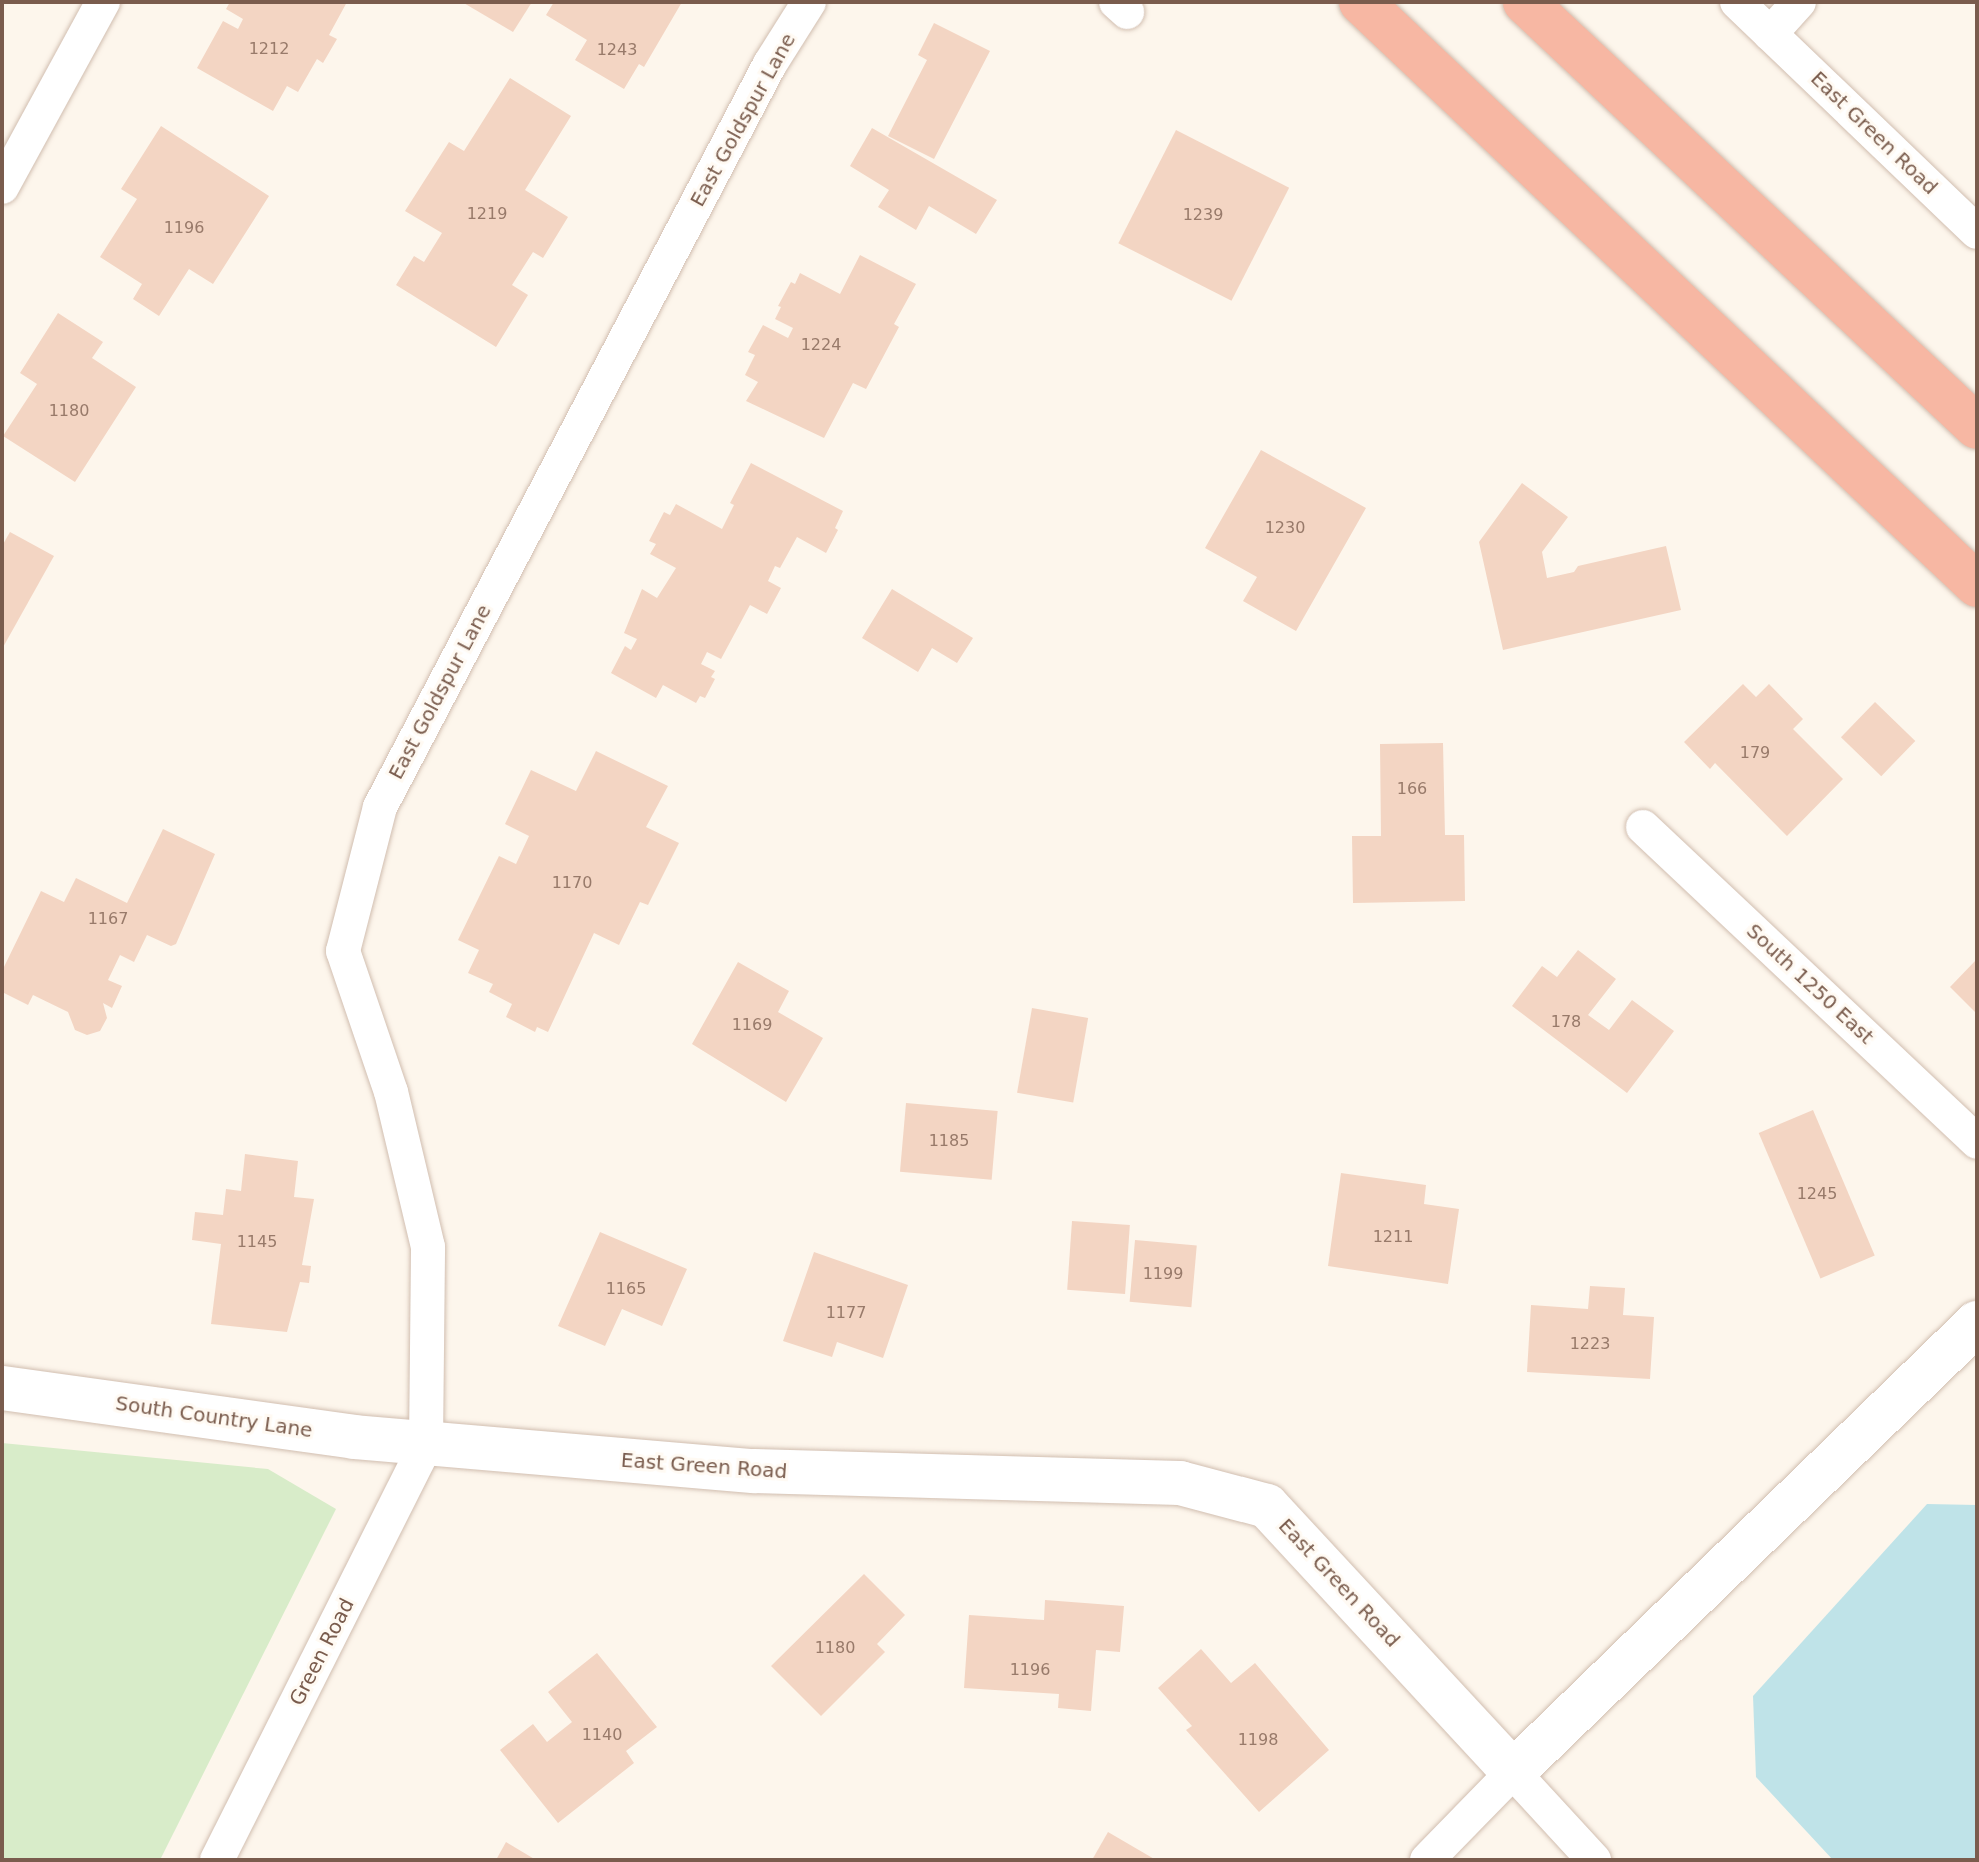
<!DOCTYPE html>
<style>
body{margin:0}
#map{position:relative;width:1979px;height:1862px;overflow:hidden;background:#fdf6ec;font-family:"DejaVu Sans",sans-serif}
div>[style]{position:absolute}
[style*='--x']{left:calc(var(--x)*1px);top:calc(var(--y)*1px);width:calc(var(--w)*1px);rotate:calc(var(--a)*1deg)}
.green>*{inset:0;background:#d8ecc9}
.water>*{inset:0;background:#bfe3e8}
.building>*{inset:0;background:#f3d5c3;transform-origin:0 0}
.roads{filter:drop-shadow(0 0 2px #d1beb0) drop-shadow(0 0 2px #d1beb0)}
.street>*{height:34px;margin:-17px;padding:0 17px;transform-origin:17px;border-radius:17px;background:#fff}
.secondary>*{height:44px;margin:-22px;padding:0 22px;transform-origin:22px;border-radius:22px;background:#fff}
.highway>*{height:44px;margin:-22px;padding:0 22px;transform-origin:22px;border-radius:22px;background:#f7b7a3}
span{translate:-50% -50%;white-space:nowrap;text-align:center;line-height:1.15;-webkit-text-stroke:6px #fffaf3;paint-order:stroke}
.number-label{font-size:16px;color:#987a6a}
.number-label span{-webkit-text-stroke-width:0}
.street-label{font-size:20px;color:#7a5c4d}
.frame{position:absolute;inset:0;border:4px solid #7a5c4d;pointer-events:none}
</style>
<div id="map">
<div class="green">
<div style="clip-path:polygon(2px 1443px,268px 1469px,336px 1509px,160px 1860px,2px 1860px)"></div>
</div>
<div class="water">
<div style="clip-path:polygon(1927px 1504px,1977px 1505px,1977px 1860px,1833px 1860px,1756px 1777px,1753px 1696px)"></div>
</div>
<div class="building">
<div style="clip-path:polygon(230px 2px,347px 2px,329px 35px,337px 39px,323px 63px,317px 59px,298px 92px,287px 86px,273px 111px,197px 68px,223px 21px,238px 29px,243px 19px,226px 9px)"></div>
<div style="clip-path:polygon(462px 2px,532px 2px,513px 32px)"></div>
<div style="clip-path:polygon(554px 2px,682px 2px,644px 67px,639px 64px,624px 89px,575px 60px,587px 40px,546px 15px)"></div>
<div style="clip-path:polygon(934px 23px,990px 51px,934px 159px,888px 136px,927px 60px,918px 55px)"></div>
<div style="clip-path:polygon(510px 78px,571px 116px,525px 190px,568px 217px,543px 258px,533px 252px,512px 285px,528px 295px,496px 347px,396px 285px,414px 256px,424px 262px,442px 233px,405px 211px,449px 142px,464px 151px)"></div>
<div style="clip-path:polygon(161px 126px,269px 196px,213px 284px,189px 269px,159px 316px,133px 299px,142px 284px,100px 257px,137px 199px,121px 189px)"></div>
<div style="clip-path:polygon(872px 128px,997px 200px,976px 234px,929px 206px,916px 230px,878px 207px,889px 190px,850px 166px)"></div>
<div style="left:1176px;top:130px;width:127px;height:127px;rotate:27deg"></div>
<div style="clip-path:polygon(860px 255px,916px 284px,894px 324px,899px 327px,866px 389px,853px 383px,824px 438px,746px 401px,758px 382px,745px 375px,755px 355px,748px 352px,763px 325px,788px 338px,793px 328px,775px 319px,781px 307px,778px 306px,791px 282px,795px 284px,800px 273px,840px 294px)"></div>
<div style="clip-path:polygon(58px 313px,103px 342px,92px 358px,136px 387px,75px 482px,3px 436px,37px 384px,20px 373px)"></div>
<div style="clip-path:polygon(1261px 450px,1366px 508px,1296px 631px,1243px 601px,1257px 577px,1205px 548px)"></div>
<div style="clip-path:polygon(751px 463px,843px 511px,835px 528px,838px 530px,826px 553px,797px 537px,780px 568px,775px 566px,768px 581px,781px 588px,767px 614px,750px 605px,721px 659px,707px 652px,701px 664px,715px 671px,711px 677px,715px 679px,705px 698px,700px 696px,696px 703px,663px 685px,656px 698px,611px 673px,625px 646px,631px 650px,637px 639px,624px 633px,642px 589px,657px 598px,676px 568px,650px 554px,656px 544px,649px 541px,664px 512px,670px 515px,676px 504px,722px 529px,734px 505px,730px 503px)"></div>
<div style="clip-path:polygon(1522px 483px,1568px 517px,1542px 552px,1547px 578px,1574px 572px,1578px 566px,1666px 546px,1681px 610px,1503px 650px,1479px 542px)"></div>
<div style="clip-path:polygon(10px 532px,54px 556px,2px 649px,2px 546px)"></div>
<div style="clip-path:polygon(892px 589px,973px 638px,957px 663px,932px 648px,918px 672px,862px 638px)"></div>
<div style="clip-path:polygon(1743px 684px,1756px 697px,1769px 684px,1803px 719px,1793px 729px,1843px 779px,1787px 836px,1715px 763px,1710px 769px,1684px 742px)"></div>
<div style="left:1875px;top:702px;width:56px;height:49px;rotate:44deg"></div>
<div style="clip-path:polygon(1443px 743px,1445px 835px,1464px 835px,1465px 901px,1353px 903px,1352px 836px,1381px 836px,1380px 744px)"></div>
<div style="clip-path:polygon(596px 751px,668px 786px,646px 827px,679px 843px,648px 905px,640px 902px,619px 945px,594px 933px,548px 1032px,537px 1027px,535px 1032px,506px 1017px,512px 1004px,489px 992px,493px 984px,468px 973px,479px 950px,458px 940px,499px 856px,516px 864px,529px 836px,505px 824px,531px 770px,576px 791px)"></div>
<div style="clip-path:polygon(163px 829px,215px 854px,176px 944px,171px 946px,147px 935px,134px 962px,120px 955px,108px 980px,122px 986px,112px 1008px,103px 1003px,107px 1018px,100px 1031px,87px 1035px,75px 1030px,68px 1012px,33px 995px,28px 1005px,2px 992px,2px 971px,41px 891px,64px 902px,76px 878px,127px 903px)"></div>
<div style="clip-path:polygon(1578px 950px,1616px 979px,1588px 1015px,1609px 1030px,1632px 1000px,1674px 1031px,1627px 1093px,1512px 1006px,1542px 966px,1557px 977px)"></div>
<div style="clip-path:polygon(1977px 959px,1977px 1014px,1950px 987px)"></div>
<div style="clip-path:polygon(738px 962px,789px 991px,778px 1012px,823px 1038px,786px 1102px,692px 1044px)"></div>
<div style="left:1032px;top:1008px;width:57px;height:86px;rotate:10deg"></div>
<div style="left:906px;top:1103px;width:92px;height:69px;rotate:5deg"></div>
<div style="left:1813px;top:1110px;width:158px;height:59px;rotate:67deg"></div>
<div style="clip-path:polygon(245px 1154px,298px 1161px,294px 1197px,314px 1199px,302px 1265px,311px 1266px,309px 1283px,300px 1282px,287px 1332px,211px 1324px,221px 1244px,192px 1240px,195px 1212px,223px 1215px,226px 1189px,241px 1191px)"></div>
<div style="clip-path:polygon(1341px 1173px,1426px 1185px,1424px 1204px,1459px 1209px,1448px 1284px,1328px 1266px)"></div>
<div style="left:1072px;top:1221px;width:58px;height:69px;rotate:4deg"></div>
<div style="clip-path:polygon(600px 1232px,687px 1269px,662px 1326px,622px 1309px,605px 1346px,558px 1326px)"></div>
<div style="left:1135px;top:1240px;width:62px;height:62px;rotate:5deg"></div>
<div style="clip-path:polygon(814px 1252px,908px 1285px,883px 1358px,837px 1342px,832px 1357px,783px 1341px)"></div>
<div style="clip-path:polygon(1590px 1286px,1625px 1288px,1623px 1315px,1654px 1317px,1650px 1379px,1527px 1372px,1531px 1305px,1588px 1309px)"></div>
<div style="clip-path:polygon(864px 1574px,905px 1615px,877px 1644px,885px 1652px,821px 1716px,771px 1666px)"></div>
<div style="clip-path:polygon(1045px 1600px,1124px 1606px,1120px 1652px,1096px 1650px,1091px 1711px,1058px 1708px,1059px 1694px,964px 1688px,969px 1615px,1044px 1620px)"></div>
<div style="clip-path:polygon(1201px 1649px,1231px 1683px,1255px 1663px,1329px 1750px,1259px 1812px,1186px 1730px,1192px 1726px,1158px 1688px)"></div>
<div style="clip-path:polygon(597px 1653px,657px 1727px,626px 1751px,634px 1763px,558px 1823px,500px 1750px,533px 1724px,547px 1742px,572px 1722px,548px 1692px)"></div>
<div style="clip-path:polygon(1108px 1832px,1156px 1860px,1092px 1860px)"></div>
<div style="clip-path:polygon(506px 1842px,536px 1860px,496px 1860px)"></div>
</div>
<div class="roads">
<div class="street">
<div style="--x:1116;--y:2;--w:15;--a:42"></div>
<div style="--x:1737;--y:2;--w:332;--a:43.8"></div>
<div style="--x:1770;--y:34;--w:43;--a:-47.8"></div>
<div style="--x:2;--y:187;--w:211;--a:-61.4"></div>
<div style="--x:1643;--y:827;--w:459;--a:43.3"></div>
<div style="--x:217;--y:1860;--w:466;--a:-63.3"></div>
<div style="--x:426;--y:1444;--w:197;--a:-89.4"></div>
<div style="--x:428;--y:1247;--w:159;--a:-103.4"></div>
<div style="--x:391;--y:1092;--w:149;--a:-108.8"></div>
<div style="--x:343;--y:951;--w:149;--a:-75.6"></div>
<div style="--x:380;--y:807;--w:839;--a:-62.31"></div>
<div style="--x:770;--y:64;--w:73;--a:-57.8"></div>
<div style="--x:1427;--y:1860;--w:123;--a:-45.7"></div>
<div style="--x:1513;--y:1772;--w:120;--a:47.4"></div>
</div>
<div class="secondary">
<div style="--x:2;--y:1388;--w:355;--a:7.9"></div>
<div style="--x:354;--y:1437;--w:401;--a:4.9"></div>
<div style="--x:754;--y:1471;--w:426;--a:1.6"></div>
<div style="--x:1180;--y:1483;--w:90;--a:14.8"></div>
<div style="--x:1267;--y:1506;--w:362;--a:47.2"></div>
<div style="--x:1513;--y:1772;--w:646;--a:-44.06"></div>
</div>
<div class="highway">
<div style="--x:1361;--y:2;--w:848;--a:43.42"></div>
<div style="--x:1525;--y:2;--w:620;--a:43.24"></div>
</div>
</div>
<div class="number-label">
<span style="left:269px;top:49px">1212</span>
<span style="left:617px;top:50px">1243</span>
<span style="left:487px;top:214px">1219</span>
<span style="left:1203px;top:215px">1239</span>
<span style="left:184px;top:228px">1196</span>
<span style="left:821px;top:345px">1224</span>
<span style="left:69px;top:411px">1180</span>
<span style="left:1285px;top:528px">1230</span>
<span style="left:1755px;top:753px">179</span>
<span style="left:1412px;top:789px">166</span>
<span style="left:572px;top:883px">1170</span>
<span style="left:108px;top:919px">1167</span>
<span style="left:1566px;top:1022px">178</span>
<span style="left:752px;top:1025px">1169</span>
<span style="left:949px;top:1141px">1185</span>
<span style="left:1817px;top:1194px">1245</span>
<span style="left:1393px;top:1237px">1211</span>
<span style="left:257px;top:1242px">1145</span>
<span style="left:1163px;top:1274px">1199</span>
<span style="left:626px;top:1289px">1165</span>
<span style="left:846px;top:1313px">1177</span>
<span style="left:1590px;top:1344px">1223</span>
<span style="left:835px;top:1648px">1180</span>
<span style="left:1030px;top:1670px">1196</span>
<span style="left:602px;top:1735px">1140</span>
<span style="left:1258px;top:1740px">1198</span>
</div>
<div class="street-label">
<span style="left:743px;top:120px;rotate:-61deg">East Goldspur Lane</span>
<span style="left:1874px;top:133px;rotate:44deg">East Green Road</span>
<span style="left:440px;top:692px;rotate:-62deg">East Goldspur Lane</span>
<span style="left:1810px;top:984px;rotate:43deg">South 1250 East</span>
<span style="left:214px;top:1417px;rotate:8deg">South Country Lane</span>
<span style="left:704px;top:1466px;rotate:4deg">East Green Road</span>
<span style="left:1339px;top:1583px;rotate:47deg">East Green Road</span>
<span style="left:322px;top:1652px;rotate:-63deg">Green Road</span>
</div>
<div class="frame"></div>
</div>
